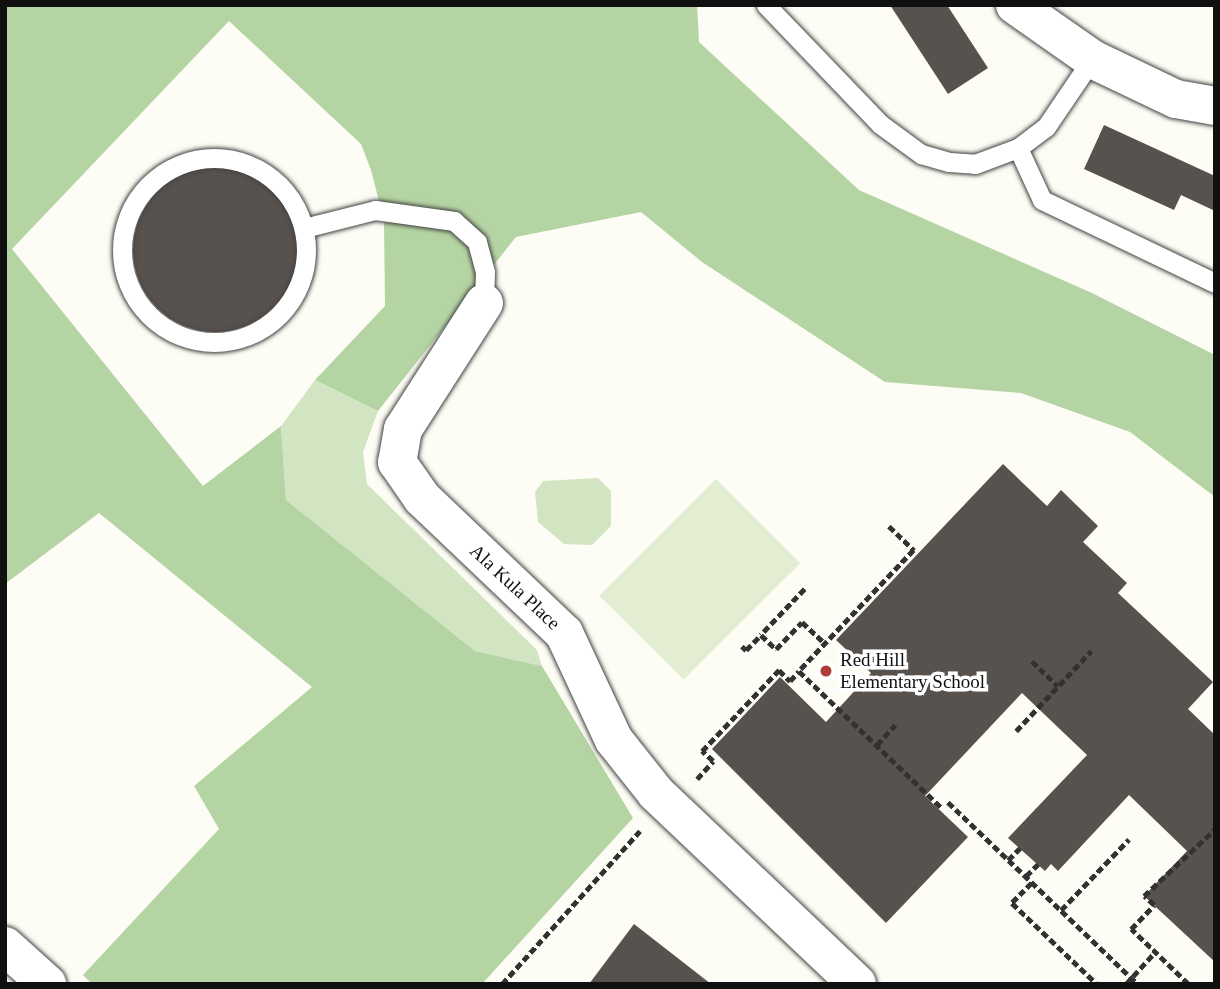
<!DOCTYPE html>
<style>
body{margin:0}
#map{position:relative;width:1220px;height:989px;overflow:hidden;background:#fefdf5;font-family:"Times New Roman",serif}
div>[style]{position:absolute}
[style*='--x']{left:calc(var(--x)*1px);top:calc(var(--y)*1px);width:calc(var(--w)*1px);rotate:calc(var(--a)*1deg)}
.green>*{inset:0;background:#d2e5c2}
.forest>*{inset:0;background:#b5d4a3}
.pitch>*{inset:0;background:#e2edd2;transform-origin:0 0}
.building>*{inset:0;background:#58524e}
.round{border-radius:50%}
.path>*{height:4.5px;margin-top:-2.25px;transform-origin:0;background:repeating-linear-gradient(90deg,#323232 0 7px,transparent 0 10.5px)}
.roads{filter:drop-shadow(0 0 2px #434343) drop-shadow(0 0 2px #434343)}
.lane>*{height:19px;margin:-9.5px;padding:0 9.5px;transform-origin:9.5px;border-radius:9.5px;background:#fff}
.lane>.ring{margin:-9.5px;padding:0;box-sizing:content-box;background:none;border:19px solid #fff;border-radius:50%}
.street>*{height:38px;margin:-19px;padding:0 19px;transform-origin:19px;border-radius:19px;background:#fff}
.dots>*{width:19px;height:19px;translate:-50% -50%;box-sizing:border-box;border:4px solid #fff;border-radius:50%}
span{translate:-50% -50%;white-space:nowrap;text-align:center;line-height:1.15;-webkit-text-stroke:7px #fff;paint-order:stroke}
.street-label{font-size:19px;color:#101010}
.poi-label{font-size:19px;color:#101010}
.left{translate:0 -50%;text-align:left}
.frame{position:absolute;inset:0;border:7px solid #101010;pointer-events:none}
</style>
<div id="map">
<div class="green">
<div style="clip-path:polygon(315px 380px,378px 411px,363px 452px,367px 484px,537px 650px,542px 666px,475px 651px,286px 500px,281px 426px)"></div>
<div style="clip-path:polygon(598px 478px,611px 491px,611px 526px,592px 545px,564px 544px,538px 522px,535px 492px,543px 481px)"></div>
</div>
<div class="forest">
<div style="clip-path:polygon(5px 5px,697px 5px,699px 42px,859px 190px,1092px 293px,1215px 355px,1215px 497px,1130px 432px,1021px 393px,885px 382px,702px 262px,641px 212px,516px 237px,378px 411px,315px 380px,385px 306px,384px 221px,371px 170px,361px 144px,229px 21px,12px 249px,203px 486px,281px 426px,286px 500px,475px 651px,542px 666px,633px 818px,482px 984px,92px 984px,83px 975px,219px 829px,194px 786px,312px 687px,99px 513px,5px 584px)"></div>
</div>
<div class="pitch">
<div style="left:716px;top:479px;width:119px;height:165px;rotate:45deg"></div>
</div>
<div class="building">
<div style="clip-path:polygon(890px 5px,947px 5px,988px 68px,948px 94px)"></div>
<div style="clip-path:polygon(1104px 125px,1215px 176px,1215px 211px,1181px 195px,1174px 210px,1084px 169px)"></div>
<div class="round" style="left:133px;top:168px;width:164px;height:164px"></div>
<div style="clip-path:polygon(1003px 464px,1047px 506px,1061px 490px,1098px 526px,1083px 542px,1127px 583px,1118px 593px,1213px 682px,1188px 709px,1215px 735px,1215px 962px,1144px 896px,1187px 851px,1129px 795px,1058px 871px,1051px 864px,1045px 871px,1008px 838px,1087px 755px,1022px 693px,925px 796px,968px 837px,886px 923px,712px 749px,780px 677px,826px 722px,871px 673px,836px 640px)"></div>
<div style="clip-path:polygon(634px 924px,711px 984px,589px 984px)"></div>
</div>
<div class="path">
<div style="--x:889;--y:526;--w:35;--a:44"></div>
<div style="--x:914;--y:550;--w:167;--a:133.5"></div>
<div style="--x:799;--y:671;--w:198;--a:43.8"></div>
<div style="--x:805;--y:589;--w:64;--a:133.7"></div>
<div style="--x:761;--y:635;--w:21;--a:43"></div>
<div style="--x:776;--y:649;--w:37;--a:-46"></div>
<div style="--x:802;--y:622;--w:33;--a:43"></div>
<div style="--x:742;--y:646;--w:6;--a:45"></div>
<div style="--x:746;--y:650;--w:21;--a:-45"></div>
<div style="--x:1032;--y:661;--w:36;--a:44"></div>
<div style="--x:1016;--y:731;--w:110;--a:-46.8"></div>
<div style="--x:877;--y:745;--w:27;--a:-48"></div>
<div style="--x:697;--y:779;--w:24;--a:-48"></div>
<div style="--x:713;--y:761;--w:15;--a:-138"></div>
<div style="--x:702;--y:751;--w:112;--a:-46.5"></div>
<div style="--x:779;--y:670;--w:16;--a:45"></div>
<div style="--x:790;--y:681;--w:13;--a:-48"></div>
<div style="--x:948;--y:802;--w:263;--a:43.8"></div>
<div style="--x:1008;--y:860;--w:17;--a:-45"></div>
<div style="--x:1026;--y:876;--w:17;--a:-45"></div>
<div style="--x:1032;--y:883;--w:28;--a:135"></div>
<div style="--x:1012;--y:903;--w:117;--a:43.6"></div>
<div style="--x:1061;--y:910;--w:98;--a:-46.2"></div>
<div style="--x:502;--y:984;--w:206;--a:-48"></div>
<div style="--x:1126;--y:984;--w:43;--a:-47.8"></div>
<div style="--x:1188;--y:984;--w:79;--a:-136"></div>
<div style="--x:1131;--y:929;--w:33;--a:-46"></div>
<div style="--x:1154;--y:905;--w:13;--a:-138"></div>
<div style="--x:1144;--y:896;--w:98;--a:-43.3"></div>
</div>
<div class="roads">
<div class="lane">
<div style="--x:766;--y:5;--w:165;--a:46.2"></div>
<div style="--x:880;--y:124;--w:51;--a:36.2"></div>
<div style="--x:921;--y:154;--w:29;--a:16"></div>
<div style="--x:949;--y:162;--w:26;--a:4"></div>
<div style="--x:975;--y:164;--w:46;--a:-20.4"></div>
<div style="--x:1018;--y:148;--w:35;--a:-37"></div>
<div style="--x:1046;--y:127;--w:82;--a:-55.9"></div>
<div style="--x:1018;--y:148;--w:57;--a:65.2"></div>
<div style="--x:1042;--y:200;--w:192;--a:25.6"></div>
<div class="ring" style="left:122px;top:158px;width:165px;height:165px"></div>
<div style="--x:304;--y:228;--w:73;--a:-14.2"></div>
<div style="--x:375;--y:210;--w:80;--a:7.9"></div>
<div style="--x:454;--y:221;--w:31;--a:42"></div>
<div style="--x:477;--y:242;--w:31;--a:75"></div>
<div style="--x:485;--y:272;--w:31;--a:92"></div>
</div>
<div class="street">
<div style="--x:1015;--y:5;--w:94;--a:35"></div>
<div style="--x:1092;--y:59;--w:93;--a:25.5"></div>
<div style="--x:1176;--y:99;--w:40;--a:10"></div>
<div style="--x:484;--y:303;--w:150;--a:122.7"></div>
<div style="--x:403;--y:429;--w:34;--a:100"></div>
<div style="--x:397;--y:462;--w:44;--a:55.2"></div>
<div style="--x:422;--y:498;--w:196;--a:43.6"></div>
<div style="--x:564;--y:633;--w:118;--a:65"></div>
<div style="--x:614;--y:740;--w:68;--a:51.6"></div>
<div style="--x:656;--y:793;--w:277;--a:43.5"></div>
<div style="--x:5;--y:946;--w:57;--a:42.1"></div>
</div>
</div>
<div class="dots">
<div style="left:826px;top:671px;background:#b03c39"></div>
</div>
<div class="street-label">
<span style="left:515px;top:587px;rotate:43deg">Ala Kula Place</span>
</div>
<div class="poi-label">
<span class="left" style="left:840px;top:671px">Red Hill<br>Elementary School</span>
</div>
<div class="frame"></div>
</div>
